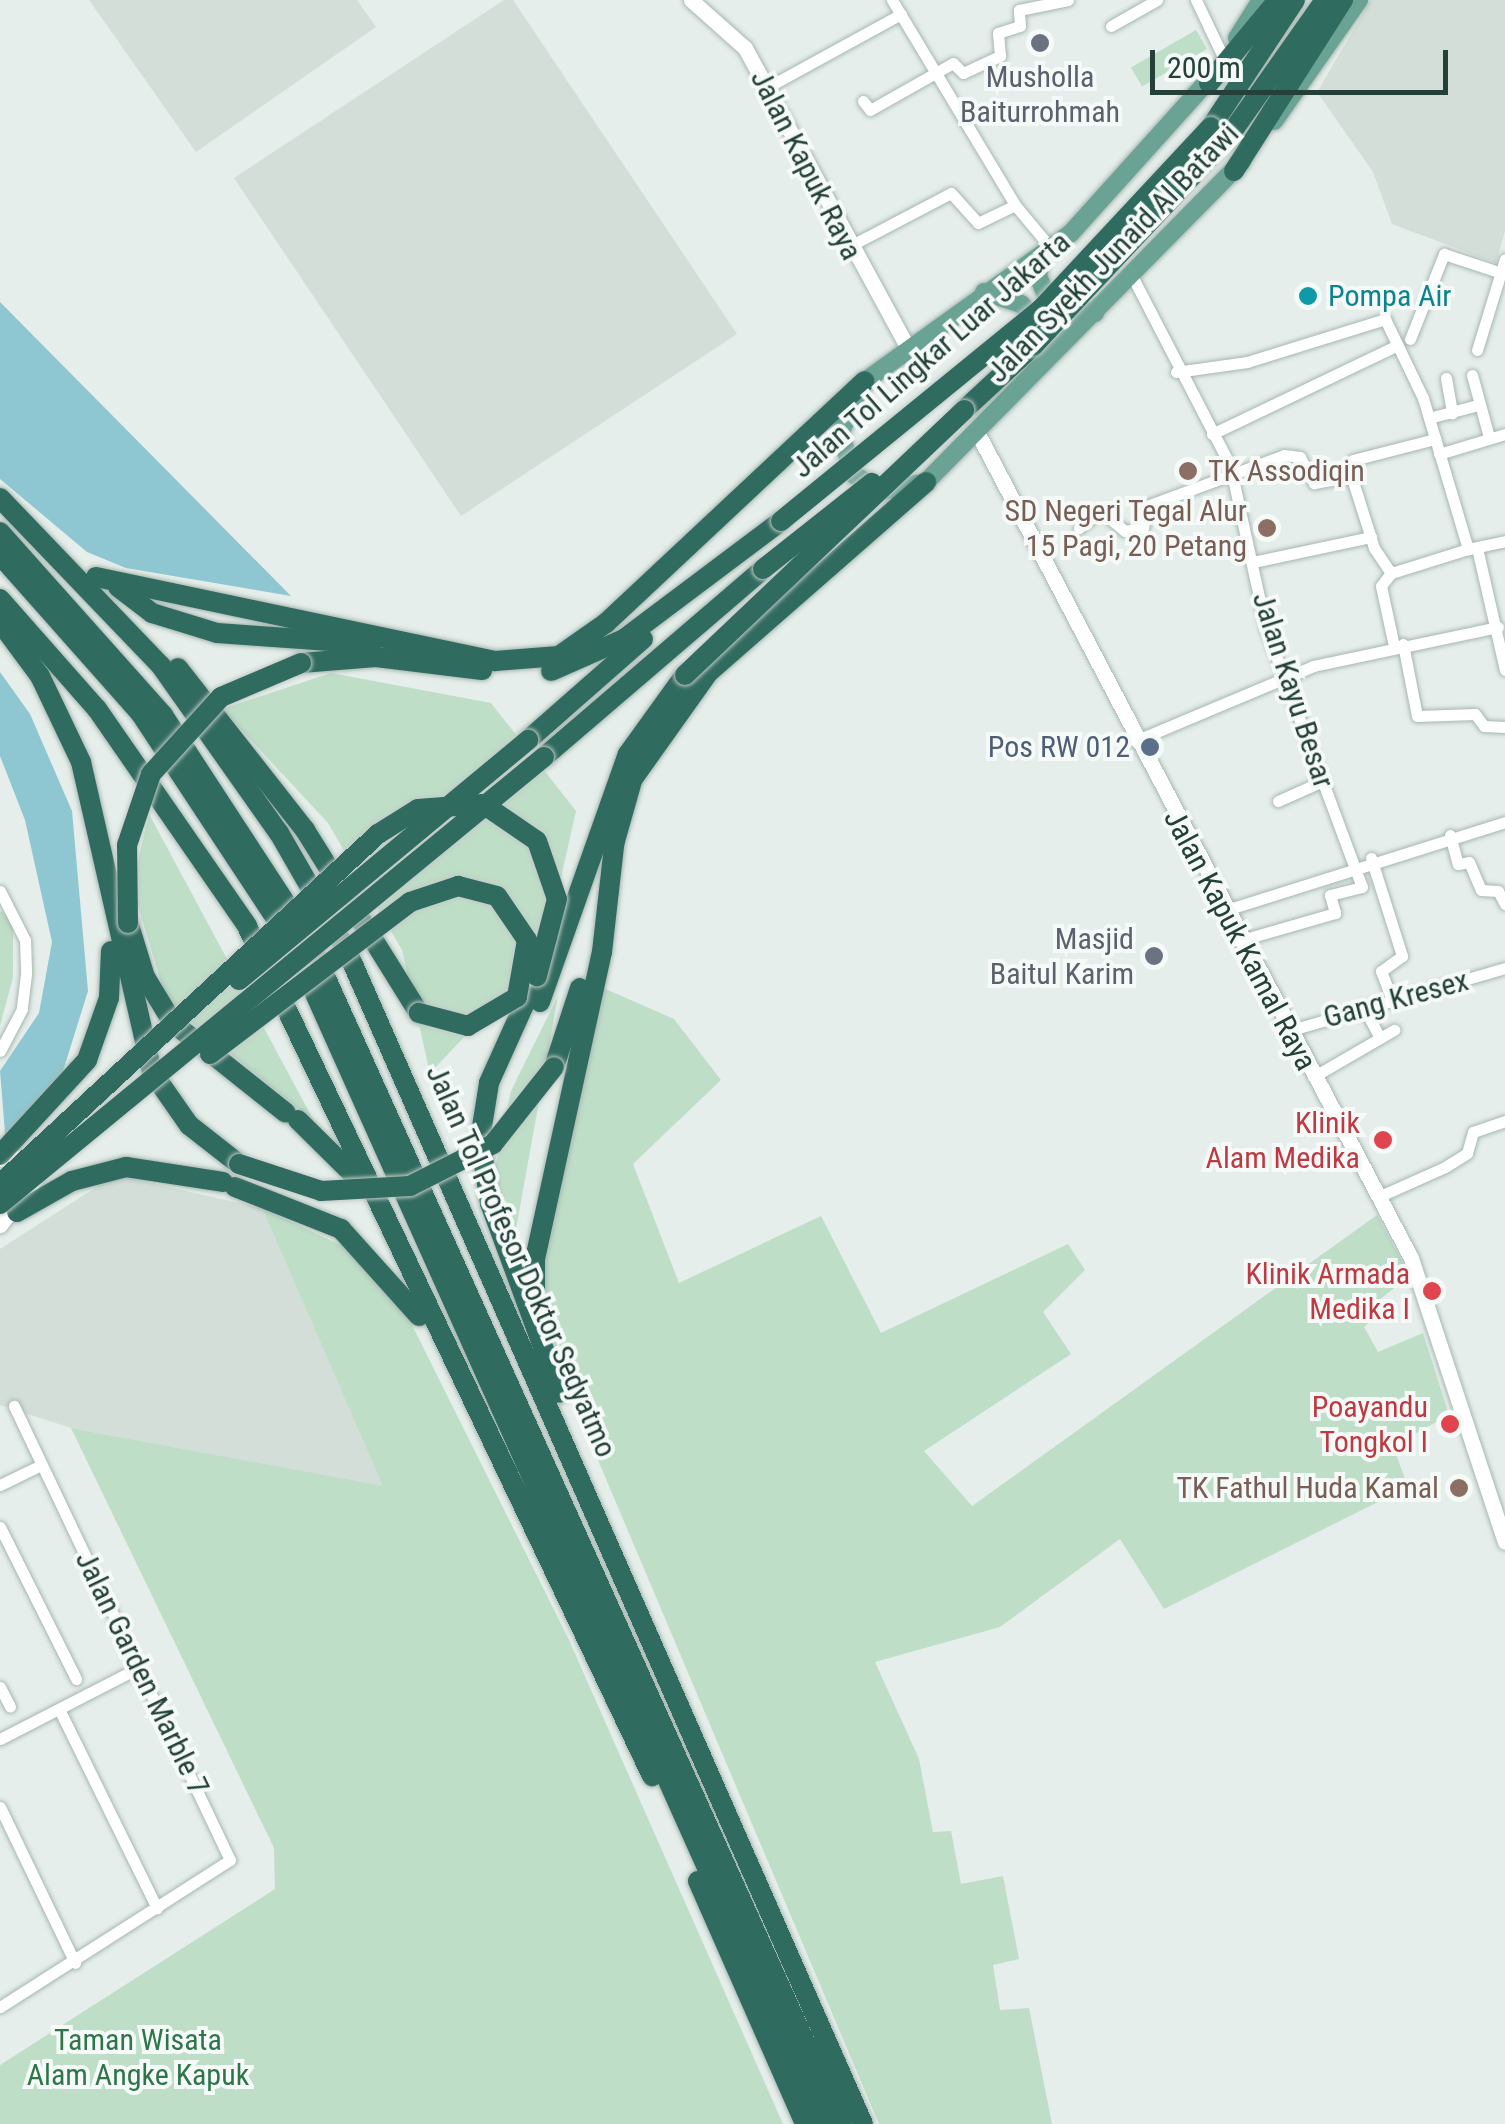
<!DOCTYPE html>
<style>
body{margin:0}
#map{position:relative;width:1505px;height:2124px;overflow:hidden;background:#e5eeea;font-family:"Roboto Condensed",sans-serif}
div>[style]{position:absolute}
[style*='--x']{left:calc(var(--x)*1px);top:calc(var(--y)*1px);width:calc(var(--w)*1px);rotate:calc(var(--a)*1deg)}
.built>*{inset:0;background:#d3ded9}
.green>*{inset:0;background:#bedec7;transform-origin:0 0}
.water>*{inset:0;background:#8ec7d1}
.roads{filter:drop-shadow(0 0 2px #a7b6b1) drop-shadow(0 0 2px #a7b6b1)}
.street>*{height:11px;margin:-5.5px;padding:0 5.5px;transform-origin:5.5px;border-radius:5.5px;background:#fff}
.secondary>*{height:15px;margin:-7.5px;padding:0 7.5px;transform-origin:7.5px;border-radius:7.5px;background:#fff}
.primary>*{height:18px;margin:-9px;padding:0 9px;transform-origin:9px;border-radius:9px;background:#6aa294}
.highway>*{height:20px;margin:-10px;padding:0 10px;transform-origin:10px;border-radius:10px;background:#306b5f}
.bridges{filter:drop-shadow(0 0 2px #c2cac7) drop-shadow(0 0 2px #c2cac7)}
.highway-bridge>*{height:20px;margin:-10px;padding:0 10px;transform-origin:10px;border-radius:10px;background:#306b5f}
.dots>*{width:28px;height:28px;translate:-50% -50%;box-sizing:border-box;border:5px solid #f5faf8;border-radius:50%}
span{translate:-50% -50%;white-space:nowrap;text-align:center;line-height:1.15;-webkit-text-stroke:8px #f5faf8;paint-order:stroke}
.worship-label{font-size:30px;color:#5b616d}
.right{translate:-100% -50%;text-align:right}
.street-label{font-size:30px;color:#244038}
.culture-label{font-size:30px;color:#0d838f}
.left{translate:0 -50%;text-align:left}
.education-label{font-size:30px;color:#785e54}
.service-label{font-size:30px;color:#4e5e75}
.health-label{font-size:30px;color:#be3a42}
.park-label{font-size:30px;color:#2e764a}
.scale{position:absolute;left:1150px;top:50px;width:298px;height:45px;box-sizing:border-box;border:5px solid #244038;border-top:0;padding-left:12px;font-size:30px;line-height:35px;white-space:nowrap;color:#244038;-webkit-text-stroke:8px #f5faf8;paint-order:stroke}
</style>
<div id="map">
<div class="built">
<div style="clip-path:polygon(89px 0,357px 0,376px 27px,196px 152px)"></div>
<div style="clip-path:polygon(504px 0,513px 0,737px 334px,461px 516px,234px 178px)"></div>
<div style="clip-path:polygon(1371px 0,1505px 0,1505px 231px,1496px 263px,1392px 224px,1373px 172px,1317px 92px)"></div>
<div style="clip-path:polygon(115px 1175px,262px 1208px,384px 1487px,71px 1428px,0 1405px,0 1249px)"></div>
</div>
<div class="green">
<div style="left:1196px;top:30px;width:22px;height:75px;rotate:60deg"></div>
<div style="clip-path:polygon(331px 673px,491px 703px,576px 811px,544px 953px,430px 1073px,402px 950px,328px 823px,222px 709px)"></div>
<div style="clip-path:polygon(149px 814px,314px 1121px,167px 1002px,132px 886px)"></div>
<div style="clip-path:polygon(0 911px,13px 919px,13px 977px,0 1026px)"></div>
<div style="clip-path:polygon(601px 987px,674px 1019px,721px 1080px,633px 1164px,679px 1283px,821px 1216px,881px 1333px,1068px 1244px,1085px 1270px,1043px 1312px,1071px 1354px,924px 1451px,972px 1506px,1377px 1215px,1410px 1276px,1379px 1300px,1385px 1310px,1364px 1327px,1378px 1352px,1423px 1333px,1449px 1415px,1393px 1446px,1408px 1487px,1164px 1609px,1120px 1539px,1000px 1627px,875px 1662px,919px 1759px,933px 1832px,951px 1831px,961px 1884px,1003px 1876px,1019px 1959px,993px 1965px,1000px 2010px,1029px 2008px,1052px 2124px,879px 2124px,576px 1408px,538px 1294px)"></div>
<div style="clip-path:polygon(558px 996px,514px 1240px,493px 1180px,511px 1091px)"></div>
<div style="clip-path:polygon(262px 1208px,349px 1249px,395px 1291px,569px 1640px,783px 2124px,0 2124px,0 2065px,275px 1889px,274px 1848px,71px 1428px,383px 1486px)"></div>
</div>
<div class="water">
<div style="clip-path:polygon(0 302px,291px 596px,126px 568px,87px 552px,0 479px)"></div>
<div style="clip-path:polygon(0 672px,30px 714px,72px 811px,88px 991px,63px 1071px,6px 1145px,0 1071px,39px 1013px,52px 942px,25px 820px,0 756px)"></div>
</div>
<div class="roads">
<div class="street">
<div style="--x:892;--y:0;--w:239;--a:59"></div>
<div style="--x:1015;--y:205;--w:56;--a:50.1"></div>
<div style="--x:1196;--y:0;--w:65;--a:64.6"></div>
<div style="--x:1111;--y:26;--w:53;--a:-29.5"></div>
<div style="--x:766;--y:88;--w:154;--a:-28.7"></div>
<div style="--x:863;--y:101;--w:11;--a:52"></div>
<div style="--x:870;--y:110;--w:95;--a:-29.5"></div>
<div style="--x:953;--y:63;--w:14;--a:45"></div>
<div style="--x:963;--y:73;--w:41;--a:-24.7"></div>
<div style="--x:1000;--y:56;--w:23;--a:-95"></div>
<div style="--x:998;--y:33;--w:23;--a:-18"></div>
<div style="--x:1020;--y:26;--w:16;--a:-94"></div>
<div style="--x:1019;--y:10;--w:50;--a:-11.5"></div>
<div style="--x:848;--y:247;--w:116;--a:-27.7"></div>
<div style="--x:951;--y:193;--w:40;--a:48"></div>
<div style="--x:978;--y:223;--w:41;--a:-25.9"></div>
<div style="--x:1132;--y:276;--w:213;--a:62.6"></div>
<div style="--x:1230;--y:465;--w:168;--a:77.6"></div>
<div style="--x:1266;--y:629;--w:275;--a:69.6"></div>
<div style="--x:1362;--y:887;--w:33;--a:166"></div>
<div style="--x:1330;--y:895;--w:19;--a:74"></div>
<div style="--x:1335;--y:913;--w:101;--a:163.9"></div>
<div style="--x:1410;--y:339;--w:92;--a:-68.2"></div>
<div style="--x:1444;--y:254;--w:64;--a:18.2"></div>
<div style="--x:1477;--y:350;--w:95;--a:-72.9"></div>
<div style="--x:1176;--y:372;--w:72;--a:-8"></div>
<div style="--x:1247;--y:362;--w:145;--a:-17.3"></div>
<div style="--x:1385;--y:319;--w:88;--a:64.3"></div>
<div style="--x:1423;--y:398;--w:158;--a:73.4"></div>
<div style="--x:1468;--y:549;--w:38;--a:-12"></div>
<div style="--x:1472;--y:375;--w:64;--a:74.7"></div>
<div style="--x:1446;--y:378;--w:36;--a:80"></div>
<div style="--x:1429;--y:418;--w:51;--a:-14.9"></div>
<div style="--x:1212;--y:434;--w:206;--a:-25.6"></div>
<div style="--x:1439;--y:454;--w:69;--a:-16.9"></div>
<div style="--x:1351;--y:475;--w:77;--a:72.5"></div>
<div style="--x:1374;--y:548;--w:30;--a:56"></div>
<div style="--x:1391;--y:573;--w:16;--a:128"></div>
<div style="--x:1381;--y:586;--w:61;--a:77.8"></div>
<div style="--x:1079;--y:528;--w:28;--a:-38"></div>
<div style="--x:1101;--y:511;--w:31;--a:40"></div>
<div style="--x:1125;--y:531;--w:18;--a:-9"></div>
<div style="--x:1143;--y:528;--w:22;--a:-80"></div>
<div style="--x:1147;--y:506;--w:146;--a:-20.4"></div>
<div style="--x:1284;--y:455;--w:16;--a:7"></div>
<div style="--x:1300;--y:457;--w:30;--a:62"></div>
<div style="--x:1314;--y:483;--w:36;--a:-10"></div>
<div style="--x:1349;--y:477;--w:17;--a:-77"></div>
<div style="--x:1353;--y:460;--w:85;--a:-14.4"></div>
<div style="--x:1477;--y:548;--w:125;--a:77.1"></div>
<div style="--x:1253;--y:562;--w:121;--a:-12"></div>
<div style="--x:1391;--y:573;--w:81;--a:-17.3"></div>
<div style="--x:1403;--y:644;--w:73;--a:79"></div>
<div style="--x:1417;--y:716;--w:58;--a:-2"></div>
<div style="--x:1475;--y:714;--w:15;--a:53"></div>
<div style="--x:1484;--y:726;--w:21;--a:3"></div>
<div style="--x:1135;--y:741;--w:193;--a:-22.8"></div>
<div style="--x:1313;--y:666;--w:189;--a:-11.9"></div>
<div style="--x:1278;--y:801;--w:49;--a:-24"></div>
<div style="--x:1450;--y:835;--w:30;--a:75"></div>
<div style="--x:1458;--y:864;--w:11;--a:-10"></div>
<div style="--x:1469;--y:862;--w:30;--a:67"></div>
<div style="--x:1481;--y:890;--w:17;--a:3"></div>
<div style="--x:1498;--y:891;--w:15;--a:62"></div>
<div style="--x:1371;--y:858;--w:103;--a:72.4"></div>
<div style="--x:1402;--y:956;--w:26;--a:144"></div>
<div style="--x:1381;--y:971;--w:31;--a:69"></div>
<div style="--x:0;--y:891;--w:55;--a:63"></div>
<div style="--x:25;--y:940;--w:34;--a:88"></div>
<div style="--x:26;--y:974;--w:35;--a:97"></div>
<div style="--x:22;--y:1009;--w:47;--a:117.6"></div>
<div style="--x:1223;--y:911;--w:296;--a:-17.5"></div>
<div style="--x:1363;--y:1006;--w:34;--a:62"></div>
<div style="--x:1288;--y:1031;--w:226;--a:-16.2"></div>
<div style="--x:1313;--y:1077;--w:94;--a:-30.1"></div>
<div style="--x:1378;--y:1197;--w:73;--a:-24.1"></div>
<div style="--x:1445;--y:1167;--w:26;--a:-32"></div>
<div style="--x:1467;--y:1153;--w:22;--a:-74"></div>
<div style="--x:1473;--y:1132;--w:34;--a:-19"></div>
<div style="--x:0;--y:1485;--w:46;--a:-26"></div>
<div style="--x:0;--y:1527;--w:170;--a:63.4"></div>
<div style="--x:0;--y:1687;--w:22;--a:63"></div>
<div style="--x:59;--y:1709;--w:222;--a:63.8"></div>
<div style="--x:0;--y:1739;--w:155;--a:-27.2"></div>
<div style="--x:0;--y:1807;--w:173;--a:64.3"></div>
<div style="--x:0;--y:2007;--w:273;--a:-32.6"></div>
<div style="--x:230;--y:1860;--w:503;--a:-115.44"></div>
</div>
<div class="secondary">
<div style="--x:691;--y:0;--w:72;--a:41.6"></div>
<div style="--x:745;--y:48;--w:338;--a:61.5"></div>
<div style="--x:978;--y:434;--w:931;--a:62.28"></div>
<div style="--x:1411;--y:1258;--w:299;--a:71.7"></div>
<div style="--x:0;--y:1159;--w:20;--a:-3"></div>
<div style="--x:20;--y:1158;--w:26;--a:54"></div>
<div style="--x:35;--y:1179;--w:58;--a:127.3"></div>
</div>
<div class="primary">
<div style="--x:1237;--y:38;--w:45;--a:-57.7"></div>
<div style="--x:1215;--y:73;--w:215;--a:132"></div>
<div style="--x:1071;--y:233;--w:254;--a:144.3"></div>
<div style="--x:865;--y:381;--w:58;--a:115.7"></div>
<div style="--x:840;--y:433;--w:44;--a:71.6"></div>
<div style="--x:854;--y:475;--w:32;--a:30"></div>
<div style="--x:882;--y:491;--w:45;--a:-11.6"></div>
<div style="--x:926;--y:482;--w:450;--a:-45.4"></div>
<div style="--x:1274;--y:121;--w:148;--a:-54.9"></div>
<div style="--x:1042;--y:255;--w:21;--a:101"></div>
<div style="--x:1038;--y:276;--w:30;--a:67"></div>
<div style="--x:1050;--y:304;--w:46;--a:11.3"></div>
<div style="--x:984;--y:292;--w:39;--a:18"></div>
<div style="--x:1021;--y:304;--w:30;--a:46"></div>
</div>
<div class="highway">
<div style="--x:1209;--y:83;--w:108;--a:-50.3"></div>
<div style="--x:1211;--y:127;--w:152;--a:-56.5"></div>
<div style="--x:1227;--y:139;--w:170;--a:-54.8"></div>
<div style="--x:1234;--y:171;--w:203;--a:-57.5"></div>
<div style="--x:964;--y:410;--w:94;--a:-42.8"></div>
<div style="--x:0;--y:498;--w:233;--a:46.2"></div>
<div style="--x:161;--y:666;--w:204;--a:54.8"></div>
<div style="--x:279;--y:833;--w:138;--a:60.1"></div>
<div style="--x:348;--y:953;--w:1279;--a:66.26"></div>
<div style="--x:0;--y:532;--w:245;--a:48.3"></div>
<div style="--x:163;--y:715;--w:264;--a:56.9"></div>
<div style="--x:307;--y:936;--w:1303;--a:65.76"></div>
<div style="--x:0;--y:555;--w:213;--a:48.4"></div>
<div style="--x:141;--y:714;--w:267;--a:56.6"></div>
<div style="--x:96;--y:577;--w:408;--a:11.9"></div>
<div style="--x:495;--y:661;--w:64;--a:-4.5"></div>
<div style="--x:559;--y:656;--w:57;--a:-35.1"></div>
<div style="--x:606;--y:623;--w:354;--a:-43.1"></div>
<div style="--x:118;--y:587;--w:43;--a:37.4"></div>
<div style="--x:152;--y:613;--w:68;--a:17.1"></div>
<div style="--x:217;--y:633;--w:155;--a:4.1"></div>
<div style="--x:0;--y:599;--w:147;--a:48.6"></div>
<div style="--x:97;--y:709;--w:264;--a:55.3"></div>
<div style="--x:247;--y:926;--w:942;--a:64.52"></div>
<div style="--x:0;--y:622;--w:67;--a:53.5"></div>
<div style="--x:40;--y:676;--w:95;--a:64.5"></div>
<div style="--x:81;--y:762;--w:318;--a:77.1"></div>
<div style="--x:152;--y:1072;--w:65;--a:55.1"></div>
<div style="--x:189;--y:1125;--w:63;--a:38"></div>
<div style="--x:301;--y:663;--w:75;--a:-4.6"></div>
<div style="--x:376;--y:657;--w:107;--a:7"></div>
<div style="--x:178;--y:668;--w:206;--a:51.9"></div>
<div style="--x:305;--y:830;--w:216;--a:58.1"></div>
<div style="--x:551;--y:671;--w:80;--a:-23.7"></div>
<div style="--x:624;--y:639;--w:196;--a:-36.9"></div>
<div style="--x:528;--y:740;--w:153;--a:-41.3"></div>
<div style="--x:544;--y:757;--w:289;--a:-40.6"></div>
<div style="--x:632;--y:780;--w:131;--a:-54.6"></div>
<div style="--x:708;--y:673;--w:290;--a:-41.2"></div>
<div style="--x:613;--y:848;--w:81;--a:-74.2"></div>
<div style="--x:129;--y:925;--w:54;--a:72.9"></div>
<div style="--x:145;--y:977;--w:54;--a:58.7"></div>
<div style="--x:173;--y:1023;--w:144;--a:38.5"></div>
<div style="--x:303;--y:967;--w:1268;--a:65.84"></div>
<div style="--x:537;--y:976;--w:117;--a:114.2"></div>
<div style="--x:489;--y:1083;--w:57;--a:99.1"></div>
<div style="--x:480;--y:1139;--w:65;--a:81.1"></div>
<div style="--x:490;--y:1203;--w:202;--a:69.8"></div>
<div style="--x:540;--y:1002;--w:263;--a:-70.5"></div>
<div style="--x:628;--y:754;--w:97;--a:-54.2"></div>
<div style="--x:554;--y:1067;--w:83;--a:-71.8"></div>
<div style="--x:298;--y:1120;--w:93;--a:44.6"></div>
<div style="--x:0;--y:1155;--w:129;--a:-47.5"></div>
<div style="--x:87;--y:1060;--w:66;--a:-70.5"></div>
<div style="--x:109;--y:998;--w:47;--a:-87.6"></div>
<div style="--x:235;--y:1187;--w:114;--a:21.6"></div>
<div style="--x:341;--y:1229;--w:117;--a:48.1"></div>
<div style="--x:17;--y:1212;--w:63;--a:-29.4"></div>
<div style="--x:72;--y:1181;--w:56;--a:-14.5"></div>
<div style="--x:126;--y:1167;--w:98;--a:8.8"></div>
<div style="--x:535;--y:1305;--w:46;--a:-90"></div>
<div style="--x:535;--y:1259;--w:314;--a:-77.7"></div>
<div style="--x:602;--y:952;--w:115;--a:-83.5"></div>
<div style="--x:698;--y:1881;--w:266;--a:66.2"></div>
</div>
</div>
<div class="bridges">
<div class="highway-bridge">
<div style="--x:1033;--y:346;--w:284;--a:-46.9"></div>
<div style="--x:781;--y:521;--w:335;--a:-39.2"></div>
<div style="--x:1041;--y:309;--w:249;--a:-47"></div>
<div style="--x:763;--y:569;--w:139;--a:-38.3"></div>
<div style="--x:685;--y:675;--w:385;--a:-43.5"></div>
<div style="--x:128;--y:923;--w:78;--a:-90.7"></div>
<div style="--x:127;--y:845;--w:75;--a:-71.3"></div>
<div style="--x:151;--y:774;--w:104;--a:-47.7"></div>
<div style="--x:221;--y:697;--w:87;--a:-23"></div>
<div style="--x:239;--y:980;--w:376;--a:-39.7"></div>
<div style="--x:210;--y:1054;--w:251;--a:-37.2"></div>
<div style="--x:410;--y:902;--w:51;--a:-18.4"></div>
<div style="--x:458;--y:886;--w:40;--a:14.4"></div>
<div style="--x:497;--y:896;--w:53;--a:55.7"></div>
<div style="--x:527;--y:940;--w:58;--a:100"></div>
<div style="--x:517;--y:997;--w:57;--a:149.4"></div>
<div style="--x:468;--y:1026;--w:51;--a:-165.1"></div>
<div style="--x:239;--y:1164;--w:86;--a:18.2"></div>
<div style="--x:321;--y:1191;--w:89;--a:-3.2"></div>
<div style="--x:410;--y:1186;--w:93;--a:-26.8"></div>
<div style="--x:493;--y:1144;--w:98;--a:-51.6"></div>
<div style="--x:0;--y:1184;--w:515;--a:-42.8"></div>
<div style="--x:378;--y:834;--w:47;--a:-32"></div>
<div style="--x:418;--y:809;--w:65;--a:-4.4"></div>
<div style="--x:483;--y:804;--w:65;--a:34.4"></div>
<div style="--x:537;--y:841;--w:61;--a:71"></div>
<div style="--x:557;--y:899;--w:80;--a:104.6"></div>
<div style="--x:0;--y:1204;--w:704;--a:-39.41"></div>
</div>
</div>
<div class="dots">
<div style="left:1040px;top:43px;background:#6b7280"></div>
<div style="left:1308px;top:296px;background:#0f9aa8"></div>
<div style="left:1188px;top:471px;background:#8d6e63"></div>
<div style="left:1267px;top:528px;background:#8d6e63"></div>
<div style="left:1150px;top:747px;background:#5c6f8a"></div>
<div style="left:1154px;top:956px;background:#6b7280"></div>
<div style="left:1383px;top:1140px;background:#e0444e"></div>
<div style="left:1432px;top:1291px;background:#e0444e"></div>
<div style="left:1450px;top:1424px;background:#e0444e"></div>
<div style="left:1459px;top:1488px;background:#8d6e63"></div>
</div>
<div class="worship-label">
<span style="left:1040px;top:94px">Musholla<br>Baiturrohmah</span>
<span class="right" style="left:1134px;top:956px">Masjid<br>Baitul Karim</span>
</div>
<div class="street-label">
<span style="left:806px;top:165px;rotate:63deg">Jalan Kapuk Raya</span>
<span style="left:1113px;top:253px;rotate:-46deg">Jalan Syekh Junaid Al Batawi</span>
<span style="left:931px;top:355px;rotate:-41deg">Jalan Tol Lingkar Luar Jakarta</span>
<span style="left:1293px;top:690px;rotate:72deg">Jalan Kayu Besar</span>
<span style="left:1240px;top:940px;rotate:62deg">Jalan Kapuk Kamal Raya</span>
<span style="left:1396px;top:999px;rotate:-15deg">Gang Kresex</span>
<span style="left:521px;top:1261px;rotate:66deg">Jalan Tol Profesor Doktor Sedyatmo</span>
<span style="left:142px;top:1673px;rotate:64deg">Jalan Garden Marble 7</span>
</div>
<div class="culture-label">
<span class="left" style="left:1328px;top:296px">Pompa Air</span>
</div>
<div class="education-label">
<span class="left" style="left:1208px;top:471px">TK Assodiqin</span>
<span class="right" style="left:1247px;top:528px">SD Negeri Tegal Alur<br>15 Pagi, 20 Petang</span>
<span class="right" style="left:1439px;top:1488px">TK Fathul Huda Kamal</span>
</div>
<div class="service-label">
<span class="right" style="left:1130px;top:747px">Pos RW 012</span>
</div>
<div class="health-label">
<span class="right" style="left:1360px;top:1140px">Klinik<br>Alam Medika</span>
<span class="right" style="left:1410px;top:1291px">Klinik Armada<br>Medika I</span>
<span class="right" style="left:1428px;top:1424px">Poayandu<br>Tongkol I</span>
</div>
<div class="park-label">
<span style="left:138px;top:2057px">Taman Wisata<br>Alam Angke Kapuk</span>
</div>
<div class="scale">200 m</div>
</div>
